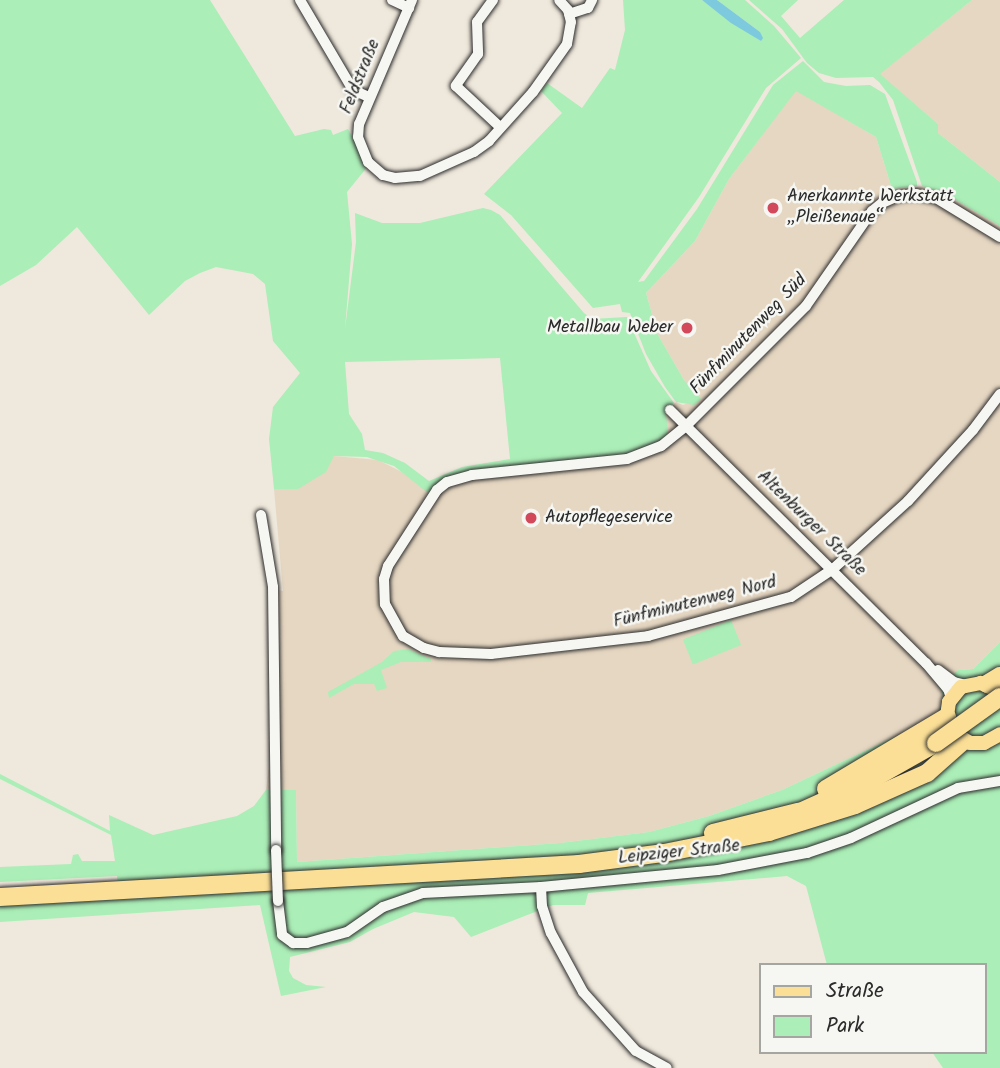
<!DOCTYPE html>
<meta charset="utf-8">
<style>
body{margin:0}
#map{position:relative;width:1000px;height:1068px;overflow:hidden;background:#efe8dc;font-family:Kalam,sans-serif}
div>[style]{position:absolute}
[style*='--x']{left:calc(var(--x)*1px);top:calc(var(--y)*1px);width:calc(var(--w)*1px);rotate:calc(var(--a)*1deg)}
.built>*{inset:0;background:#e6d7c2}
.green>*{inset:0;background:#abeeb7;transform-origin:0 0}
.water>*{inset:0;background:#7dc9dd}
.roads{filter:drop-shadow(0 0 2px #2b2b2b) drop-shadow(0 0 2px #2b2b2b)}
.minor>*{height:10px;margin:-5px;padding:0 5px;transform-origin:5px;border-radius:5px;background:#f6f6f2}
.major>*{height:14px;margin:-7px;padding:0 7px;transform-origin:7px;border-radius:7px;background:#fbdf96}
.highway>*{height:18px;margin:-9px;padding:0 9px;transform-origin:9px;border-radius:9px;background:#fbdf96}
.bridges{filter:drop-shadow(0 0 2px #2b2b2b) drop-shadow(0 0 2px #2b2b2b)}
.minor-bridge>*{height:10px;margin:-5px;padding:0 5px;transform-origin:5px;border-radius:5px;background:#f6f6f2}
.highway-bridge>*{height:18px;margin:-9px;padding:0 9px;transform-origin:9px;border-radius:9px;background:#fbdf96}
.dots>*{width:19px;height:19px;translate:-50% -50%;box-sizing:border-box;border:4px solid #f6f6f2;border-radius:50%}
span{translate:-50% -50%;white-space:nowrap;text-align:center;line-height:1.15;-webkit-text-stroke:5px #f6f6f2;paint-order:stroke}
.street-label{font-size:18px;color:#2b2b2b}
.poi-label{font-size:18px;color:#2b2b2b}
.left{translate:0 -50%;text-align:left}
.right{translate:-100% -50%;text-align:right}
.legend{position:absolute;left:759px;top:963px;width:228px;height:91px;box-sizing:border-box;background:#f6f6f2;border:2px solid #a5a5a2;margin:0;padding:9px 12px;list-style:none;font-size:21px;color:#2b2b2b}
.legend li{display:flex;align-items:center;gap:14px;height:35px}
.legend b{width:35px;border:2px solid #a5a5a2}
</style>
<div id="map">
<div class="built">
<div style="clip-path:polygon(972px 0,1000px 0,1000px 182px,938px 133px,938px 124px,879px 74px)"></div>
<div style="clip-path:polygon(796px 90px,876px 137px,892px 189px,926px 186px,942px 192px,1000px 226px,1000px 642px,973px 669px,958px 670px,943px 695px,940px 710px,924px 723px,782px 790px,709px 816px,649px 832px,560px 843px,297px 862px,296px 790px,266px 790px,269px 766px,268px 588px,283px 591px,274px 489px,298px 489px,334px 456px,378px 460px,434px 488px,666px 433px,666px 412px,676px 402px,683px 405px,700px 399px,684px 380px,658px 335px,646px 293px,695px 241px,729px 179px)"></div>
</div>
<div class="green">
<div style="clip-path:polygon(evenodd,0 0,210px 0,295px 136px,324px 129px,331px 130px,333px 135px,348px 129px,368px 166px,347px 192px,352px 244px,345px 329px,356px 242px,355px 213px,382px 223px,420px 223px,483px 208px,491px 210px,500px 215px,584px 313px,592px 319px,627px 317px,651px 371px,674px 403px,666px 412px,668px 436px,633px 454px,543px 464px,434px 488px,428px 493px,394px 466px,367px 457px,334px 456px,326px 472px,298px 489px,274px 489px,269px 439px,273px 407px,300px 373px,273px 341px,265px 284px,253px 274px,216px 267px,200px 273px,185px 281px,149px 315px,77px 227px,36px 265px,0 286px,0 0,500px 358px,510px 459px,462px 467px,429px 481px,405px 463px,383px 453px,365px 450px,362px 434px,349px 414px,345px 362px,500px 358px)"></div>
<div style="clip-path:polygon(623px 0,702px 0,761px 41px,760px 32px,717px 0,745px 0,774px 26px,801px 58px,766px 88px,699px 197px,638px 282px,644px 281px,697px 209px,773px 85px,803px 61px,824px 82px,846px 86px,870px 85px,885px 94px,917px 182px,917px 186px,892px 189px,876px 137px,796px 91px,729px 179px,695px 241px,646px 293px,658px 335px,684px 380px,701px 399px,694px 405px,676px 402px,665px 387px,646px 354px,630px 313px,622px 312px,620px 304px,593px 308px,511px 215px,484px 194px,562px 113px,541px 91px,547px 83px,582px 108px,610px 68px,615px 70px,625px 30px)"></div>
<div style="clip-path:polygon(749px 0,798px 0,781px 16px,800px 38px,844px 0,972px 0,880px 74px,938px 124px,938px 133px,1000px 182px,1000px 226px,942px 192px,922px 186px,893px 100px,879px 82px,873px 77px,836px 78px,819px 73px,807px 63px,782px 29px)"></div>
<div style="left:731px;top:620px;width:27px;height:52px;rotate:68deg"></div>
<div style="clip-path:polygon(1000px 642px,1000px 1068px,943px 1068px,932px 1052px,984px 1052px,984px 965px,827px 965px,806px 886px,787px 876px,588px 893px,585px 905px,553px 905px,471px 937px,454px 917px,414px 912px,373px 929px,350px 942px,290px 957px,289px 971px,293px 978px,306px 985px,326px 987px,281px 996px,260px 905px,0 922px,0 900px,119px 893px,117px 876px,0 882px,0 867px,71px 864px,73px 855px,78px 854px,82px 861px,115px 861px,111px 835px,0 779px,0 774px,110px 831px,109px 815px,153px 835px,237px 816px,254px 806px,266px 790px,296px 790px,297px 862px,560px 843px,649px 832px,709px 816px,782px 790px,924px 723px,940px 710px,943px 695px,939px 686px,958px 670px,973px 669px)"></div>
<div style="clip-path:polygon(408px 649px,431px 659px,431px 662px,401px 662px,381px 670px,387px 688px,377px 691px,374px 684px,354px 684px,329px 698px,328px 692px,382px 662px,394px 651px)"></div>
</div>
<div class="water">
<div style="clip-path:polygon(702px 0,717px 0,760px 32px,763px 38px,761px 41px,731px 23px)"></div>
</div>
<div class="roads">
<div class="minor">
<div style="--x:300;--y:0;--w:104;--a:59.5"></div>
<div style="--x:353;--y:90;--w:17;--a:24"></div>
<div style="--x:392;--y:0;--w:19;--a:25"></div>
<div style="--x:412;--y:0;--w:135;--a:113.1"></div>
<div style="--x:359;--y:124;--w:13;--a:94"></div>
<div style="--x:358;--y:137;--w:27;--a:68"></div>
<div style="--x:368;--y:162;--w:20;--a:41"></div>
<div style="--x:383;--y:175;--w:12;--a:14"></div>
<div style="--x:395;--y:178;--w:25;--a:-5"></div>
<div style="--x:420;--y:176;--w:59;--a:-24"></div>
<div style="--x:474;--y:152;--w:19;--a:-36"></div>
<div style="--x:489;--y:141;--w:66;--a:-48.1"></div>
<div style="--x:533;--y:92;--w:59;--a:-54.7"></div>
<div style="--x:567;--y:44;--w:22;--a:-80"></div>
<div style="--x:571;--y:22;--w:12;--a:-104"></div>
<div style="--x:568;--y:10;--w:13;--a:-132"></div>
<div style="--x:493;--y:0;--w:27;--a:126"></div>
<div style="--x:477;--y:22;--w:32;--a:88"></div>
<div style="--x:478;--y:54;--w:39;--a:125"></div>
<div style="--x:456;--y:86;--w:60;--a:43"></div>
<div style="--x:569;--y:14;--w:20;--a:-18"></div>
<div style="--x:588;--y:8;--w:9;--a:-63"></div>
<div style="--x:1000;--y:237;--w:75;--a:-148.6"></div>
<div style="--x:936;--y:198;--w:20;--a:-169"></div>
<div style="--x:916;--y:194;--w:18;--a:174"></div>
<div style="--x:898;--y:196;--w:17;--a:156"></div>
<div style="--x:882;--y:203;--w:13;--a:141"></div>
<div style="--x:872;--y:211;--w:116;--a:124.8"></div>
<div style="--x:806;--y:306;--w:170;--a:135"></div>
<div style="--x:686;--y:426;--w:32;--a:141"></div>
<div style="--x:661;--y:446;--w:36;--a:159"></div>
<div style="--x:627;--y:459;--w:156;--a:174.1"></div>
<div style="--x:472;--y:475;--w:26;--a:164"></div>
<div style="--x:447;--y:482;--w:13;--a:141"></div>
<div style="--x:437;--y:490;--w:90;--a:122.8"></div>
<div style="--x:388;--y:566;--w:14;--a:107"></div>
<div style="--x:384;--y:579;--w:25;--a:88"></div>
<div style="--x:385;--y:604;--w:37;--a:61"></div>
<div style="--x:403;--y:636;--w:24;--a:30"></div>
<div style="--x:424;--y:648;--w:16;--a:15"></div>
<div style="--x:439;--y:652;--w:52;--a:2.2"></div>
<div style="--x:491;--y:654;--w:158;--a:-6.5"></div>
<div style="--x:648;--y:636;--w:148;--a:-15.3"></div>
<div style="--x:791;--y:597;--w:50;--a:-33.7"></div>
<div style="--x:833;--y:569;--w:101;--a:-42.2"></div>
<div style="--x:908;--y:501;--w:96;--a:-47.5"></div>
<div style="--x:973;--y:430;--w:45;--a:-53.1"></div>
<div style="--x:670;--y:410;--w:360;--a:44.7"></div>
<div style="--x:926;--y:663;--w:34;--a:50"></div>
<div style="--x:948;--y:689;--w:9;--a:72"></div>
<div style="--x:261;--y:515;--w:73;--a:80.5"></div>
<div style="--x:273;--y:587;--w:263;--a:89.3"></div>
<div style="--x:938;--y:670;--w:20;--a:37"></div>
<div style="--x:954;--y:682;--w:12;--a:14"></div>
<div style="--x:541;--y:887;--w:19;--a:87"></div>
<div style="--x:542;--y:906;--w:28;--a:72"></div>
<div style="--x:551;--y:933;--w:67;--a:61.5"></div>
<div style="--x:583;--y:992;--w:79;--a:48.1"></div>
<div style="--x:636;--y:1051;--w:35;--a:29"></div>
<div style="--x:278;--y:901;--w:34;--a:83"></div>
<div style="--x:282;--y:935;--w:14;--a:36"></div>
<div style="--x:293;--y:943;--w:14;--a:0"></div>
<div style="--x:307;--y:943;--w:41;--a:-15.4"></div>
<div style="--x:347;--y:932;--w:44;--a:-34.8"></div>
<div style="--x:383;--y:907;--w:42;--a:-19.3"></div>
<div style="--x:423;--y:893;--w:118;--a:-2.9"></div>
<div style="--x:541;--y:887;--w:178;--a:-5.5"></div>
<div style="--x:718;--y:870;--w:91;--a:-10.8"></div>
<div style="--x:807;--y:853;--w:46;--a:-18.8"></div>
<div style="--x:851;--y:838;--w:118;--a:-25"></div>
<div style="--x:958;--y:788;--w:43;--a:-9.5"></div>
</div>
<div class="major">
<div style="--x:996;--y:690;--w:17;--a:-155"></div>
<div style="--x:981;--y:683;--w:20;--a:169"></div>
<div style="--x:961;--y:687;--w:19;--a:129"></div>
<div style="--x:949;--y:702;--w:15;--a:98"></div>
<div style="--x:947;--y:717;--w:18;--a:68"></div>
<div style="--x:954;--y:734;--w:18;--a:29"></div>
<div style="--x:970;--y:743;--w:14;--a:0"></div>
<div style="--x:984;--y:743;--w:18;--a:-29"></div>
</div>
<div class="highway">
<div style="--x:987;--y:684;--w:15;--a:-32"></div>
<div style="--x:826;--y:789;--w:141;--a:-30.8"></div>
<div style="--x:789;--y:817;--w:90;--a:-24.3"></div>
<div style="--x:871;--y:780;--w:75;--a:-29.6"></div>
<div style="--x:713;--y:833;--w:88;--a:-13.9"></div>
<div style="--x:0;--y:897;--w:580;--a:-3.26"></div>
<div style="--x:579;--y:864;--w:86;--a:-7.4"></div>
<div style="--x:664;--y:853;--w:107;--a:-11.3"></div>
<div style="--x:769;--y:832;--w:90;--a:-17.4"></div>
<div style="--x:855;--y:805;--w:79;--a:-24"></div>
<div style="--x:927;--y:773;--w:48;--a:-41.6"></div>
</div>
</div>
<div class="bridges">
<div class="minor-bridge">
<div style="--x:276;--y:850;--w:51;--a:87.8"></div>
</div>
<div class="highway-bridge">
<div style="--x:936;--y:743;--w:79;--a:-35.7"></div>
</div>
</div>
<div class="dots">
<div style="left:773px;top:208px;background:#d1495b"></div>
<div style="left:687px;top:328px;background:#d1495b"></div>
<div style="left:531px;top:518px;background:#d1495b"></div>
</div>
<div class="street-label">
<span style="left:361px;top:77px;rotate:-68deg">Feldstraße</span>
<span style="left:749px;top:335px;rotate:-46deg">Fünfminutenweg Süd</span>
<span style="left:811px;top:524px;rotate:44deg">Altenburger Straße</span>
<span style="left:695px;top:603px;rotate:-14deg">Fünfminutenweg Nord</span>
<span style="left:679px;top:853px;rotate:-6deg">Leipziger Straße</span>
</div>
<div class="poi-label">
<span class="left" style="left:787px;top:208px">Anerkannte Werkstatt<br>„Pleißenaue“</span>
<span class="right" style="left:673px;top:328px">Metallbau Weber</span>
<span class="left" style="left:545px;top:518px">Autopflegeservice</span>
</div>
<ul class="legend">
<li><b style="height:9px;background:#fbdf96"></b>Straße</li>
<li><b style="height:19px;background:#abeeb7"></b>Park</li>
</ul>
</div>
